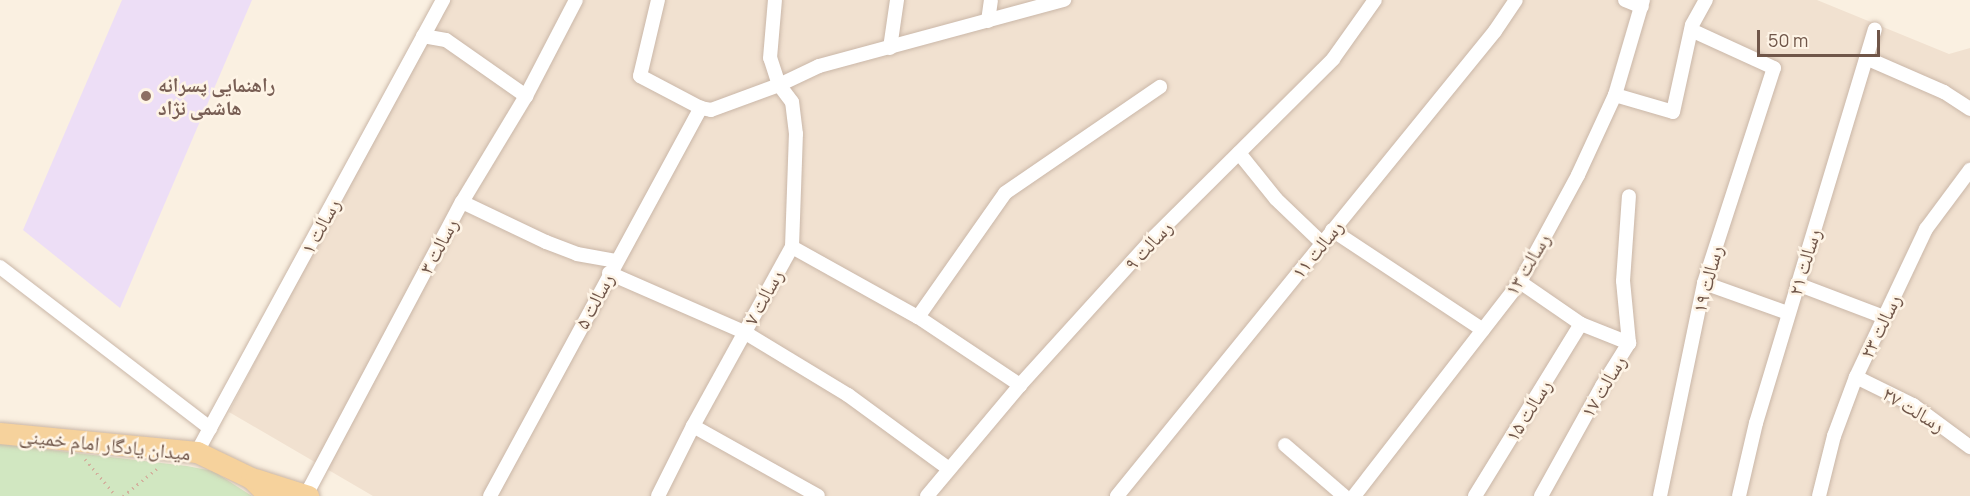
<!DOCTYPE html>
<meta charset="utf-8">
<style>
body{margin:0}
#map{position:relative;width:1970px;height:496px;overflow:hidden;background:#faf0e1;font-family:Manrope,"Noto Naskh Arabic",sans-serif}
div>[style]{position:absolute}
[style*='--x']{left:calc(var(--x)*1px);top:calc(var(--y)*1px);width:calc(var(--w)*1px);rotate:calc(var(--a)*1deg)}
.residential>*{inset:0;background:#f1e1d0}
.education>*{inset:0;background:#eddef6}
.green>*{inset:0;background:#d1e7c1}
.path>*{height:3px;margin-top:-1.5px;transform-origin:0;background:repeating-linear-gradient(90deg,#d2b19e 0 1.5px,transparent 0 6px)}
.roads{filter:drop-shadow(0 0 2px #cab7a8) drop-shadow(0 0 2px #cab7a8)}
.street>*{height:14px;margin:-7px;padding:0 7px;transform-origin:7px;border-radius:7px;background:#fff}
.primary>*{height:21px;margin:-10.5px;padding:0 10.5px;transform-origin:10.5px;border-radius:10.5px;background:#f6d29c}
.dots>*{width:16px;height:16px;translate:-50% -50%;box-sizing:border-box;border:3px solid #fef4e6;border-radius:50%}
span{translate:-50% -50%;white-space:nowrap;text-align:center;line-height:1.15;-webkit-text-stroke:5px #fef4e6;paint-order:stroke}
.education-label{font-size:20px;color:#785e54;font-weight:700}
.left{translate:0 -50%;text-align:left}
.street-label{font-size:20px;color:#705649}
.scale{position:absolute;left:1757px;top:30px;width:123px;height:27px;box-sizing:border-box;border:3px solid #705649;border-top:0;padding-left:8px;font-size:18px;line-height:21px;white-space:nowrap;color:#705649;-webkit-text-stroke:4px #fef4e6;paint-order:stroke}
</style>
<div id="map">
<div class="residential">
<div style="clip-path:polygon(442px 0,1817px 0,1949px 54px,1970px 48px,1970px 496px,373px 496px,229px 412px)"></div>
</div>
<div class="education">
<div style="clip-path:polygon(122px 0,252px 0,120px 308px,23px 230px)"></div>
</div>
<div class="green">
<div style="clip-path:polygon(0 444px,187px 466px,213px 471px,252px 496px,0 496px)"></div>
</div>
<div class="path">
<div style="--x:85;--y:459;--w:48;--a:50"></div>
<div style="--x:123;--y:496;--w:46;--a:-38.9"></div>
</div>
<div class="roads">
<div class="street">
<div style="--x:658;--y:0;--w:78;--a:103.3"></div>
<div style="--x:640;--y:76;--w:69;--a:27.7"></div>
<div style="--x:701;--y:108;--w:10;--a:11"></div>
<div style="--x:711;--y:110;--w:72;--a:-20.2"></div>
<div style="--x:779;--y:85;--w:44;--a:-25.4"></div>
<div style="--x:819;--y:66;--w:254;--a:-15.1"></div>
<div style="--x:1625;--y:0;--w:18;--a:22"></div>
<div style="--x:988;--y:21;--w:21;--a:-82"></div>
<div style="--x:423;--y:36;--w:23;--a:10"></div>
<div style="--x:446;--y:40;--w:98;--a:35"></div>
<div style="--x:890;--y:48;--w:49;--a:-81.7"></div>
<div style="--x:1866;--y:58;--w:85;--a:23.6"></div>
<div style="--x:1944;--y:92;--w:31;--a:33"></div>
<div style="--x:1615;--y:95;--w:60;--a:16.3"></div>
<div style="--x:1673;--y:112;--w:89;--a:-77.7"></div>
<div style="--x:1692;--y:25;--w:29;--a:-61"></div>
<div style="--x:1239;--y:153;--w:59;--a:51.2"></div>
<div style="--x:1276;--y:199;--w:64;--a:43.7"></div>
<div style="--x:462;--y:202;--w:93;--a:25.5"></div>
<div style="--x:546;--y:242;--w:33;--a:21"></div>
<div style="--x:577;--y:254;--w:39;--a:10"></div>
<div style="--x:1332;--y:230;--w:181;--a:33.5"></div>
<div style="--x:792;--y:247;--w:144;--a:29.1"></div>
<div style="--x:918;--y:317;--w:123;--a:33.7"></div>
<div style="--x:0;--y:267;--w:265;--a:37.5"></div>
<div style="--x:609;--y:273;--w:147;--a:23.6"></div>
<div style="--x:744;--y:332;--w:122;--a:31.2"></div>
<div style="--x:848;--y:395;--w:125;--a:36.2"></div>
<div style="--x:1520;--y:282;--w:74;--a:34.5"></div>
<div style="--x:1581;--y:324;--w:52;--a:21.6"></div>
<div style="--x:1704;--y:283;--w:89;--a:19.7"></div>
<div style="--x:1797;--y:284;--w:93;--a:20.8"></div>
<div style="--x:918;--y:317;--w:151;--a:-54.9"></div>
<div style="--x:1005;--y:193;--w:188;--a:-34.4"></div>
<div style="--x:1856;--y:377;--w:64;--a:26.2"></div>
<div style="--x:1913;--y:405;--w:71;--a:36.4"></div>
<div style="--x:693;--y:426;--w:143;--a:29.2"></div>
<div style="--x:1285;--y:445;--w:78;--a:40.8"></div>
<div style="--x:197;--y:452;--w:515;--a:-61.44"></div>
<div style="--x:306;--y:495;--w:332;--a:-62"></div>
<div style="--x:462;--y:202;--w:124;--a:-58.9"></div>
<div style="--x:526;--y:96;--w:108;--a:-62.5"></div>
<div style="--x:490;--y:496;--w:442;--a:-61.5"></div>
<div style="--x:658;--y:496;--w:78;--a:-63.4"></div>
<div style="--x:693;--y:426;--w:205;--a:-61.1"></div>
<div style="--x:792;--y:247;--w:113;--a:-88"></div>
<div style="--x:796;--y:134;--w:32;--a:-97"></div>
<div style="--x:792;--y:102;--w:21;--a:-127"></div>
<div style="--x:779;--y:85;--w:28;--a:-108"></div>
<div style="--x:770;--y:58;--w:58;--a:-85.1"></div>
<div style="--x:927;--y:496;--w:145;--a:-50"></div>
<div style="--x:1020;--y:385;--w:201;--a:-47.8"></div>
<div style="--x:1155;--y:236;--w:251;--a:-44.8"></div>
<div style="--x:1333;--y:59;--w:72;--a:-54.6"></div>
<div style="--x:1117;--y:496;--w:599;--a:-50.89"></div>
<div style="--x:1495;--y:31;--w:37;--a:-56"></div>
<div style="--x:1354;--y:496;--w:271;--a:-52.2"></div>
<div style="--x:1520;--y:282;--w:122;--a:-61.5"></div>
<div style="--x:1578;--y:175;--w:88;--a:-65.2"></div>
<div style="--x:1615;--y:95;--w:99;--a:-73.6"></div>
<div style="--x:1475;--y:496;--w:202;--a:-58.4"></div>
<div style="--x:1541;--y:496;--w:126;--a:-61"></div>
<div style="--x:1602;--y:386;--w:51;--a:-57.9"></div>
<div style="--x:1629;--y:343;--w:62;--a:-95.5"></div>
<div style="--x:1623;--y:281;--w:85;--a:-86"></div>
<div style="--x:1660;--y:496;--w:217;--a:-78.3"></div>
<div style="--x:1704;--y:283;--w:226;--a:-72"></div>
<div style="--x:1774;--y:68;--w:91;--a:-155.4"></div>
<div style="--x:1739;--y:496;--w:75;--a:-76.9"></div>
<div style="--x:1756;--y:423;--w:411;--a:-73.2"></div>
<div style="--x:1819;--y:496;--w:62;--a:-76"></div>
<div style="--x:1834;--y:436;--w:63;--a:-69.6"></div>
<div style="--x:1856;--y:377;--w:164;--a:-64.7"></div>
<div style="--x:1926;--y:229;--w:74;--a:-53.3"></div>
</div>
<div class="primary">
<div style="--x:0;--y:433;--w:198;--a:5.5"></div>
<div style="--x:197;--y:452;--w:60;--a:25.7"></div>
<div style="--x:251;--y:478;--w:25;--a:45"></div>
<div style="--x:255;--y:479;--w:56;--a:17.8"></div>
</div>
</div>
<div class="dots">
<div style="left:146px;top:96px;background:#8d6e63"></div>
</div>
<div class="education-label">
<span class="left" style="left:158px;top:96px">راهنمایی پسرانه<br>هاشمی نژاد</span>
</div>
<div class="street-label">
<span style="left:320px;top:226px;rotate:-61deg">رسالت ۱</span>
<span style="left:1148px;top:245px;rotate:-47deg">رسالت ۹</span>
<span style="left:438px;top:246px;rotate:-62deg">رسالت ۳</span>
<span style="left:1317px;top:249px;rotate:-51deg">رسالت ۱۱</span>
<span style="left:1804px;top:262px;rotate:-73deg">رسالت ۲۱</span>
<span style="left:1527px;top:264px;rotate:-59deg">رسالت ۱۳</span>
<span style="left:1707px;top:279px;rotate:-75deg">رسالت ۱۹</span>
<span style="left:763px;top:297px;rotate:-61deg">رسالت ۷</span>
<span style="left:594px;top:301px;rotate:-62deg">رسالت ۵</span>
<span style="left:1880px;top:326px;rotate:-64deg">رسالت ۲۳</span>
<span style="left:1603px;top:386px;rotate:-59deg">رسالت ۱۷</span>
<span style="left:1914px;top:409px;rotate:31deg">رسالت ۲۷</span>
<span style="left:1528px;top:410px;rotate:-58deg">رسالت ۱۵</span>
<span style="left:105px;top:444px;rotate:6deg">میدان یادگار امام خمینی</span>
</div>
<div class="scale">50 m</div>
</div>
